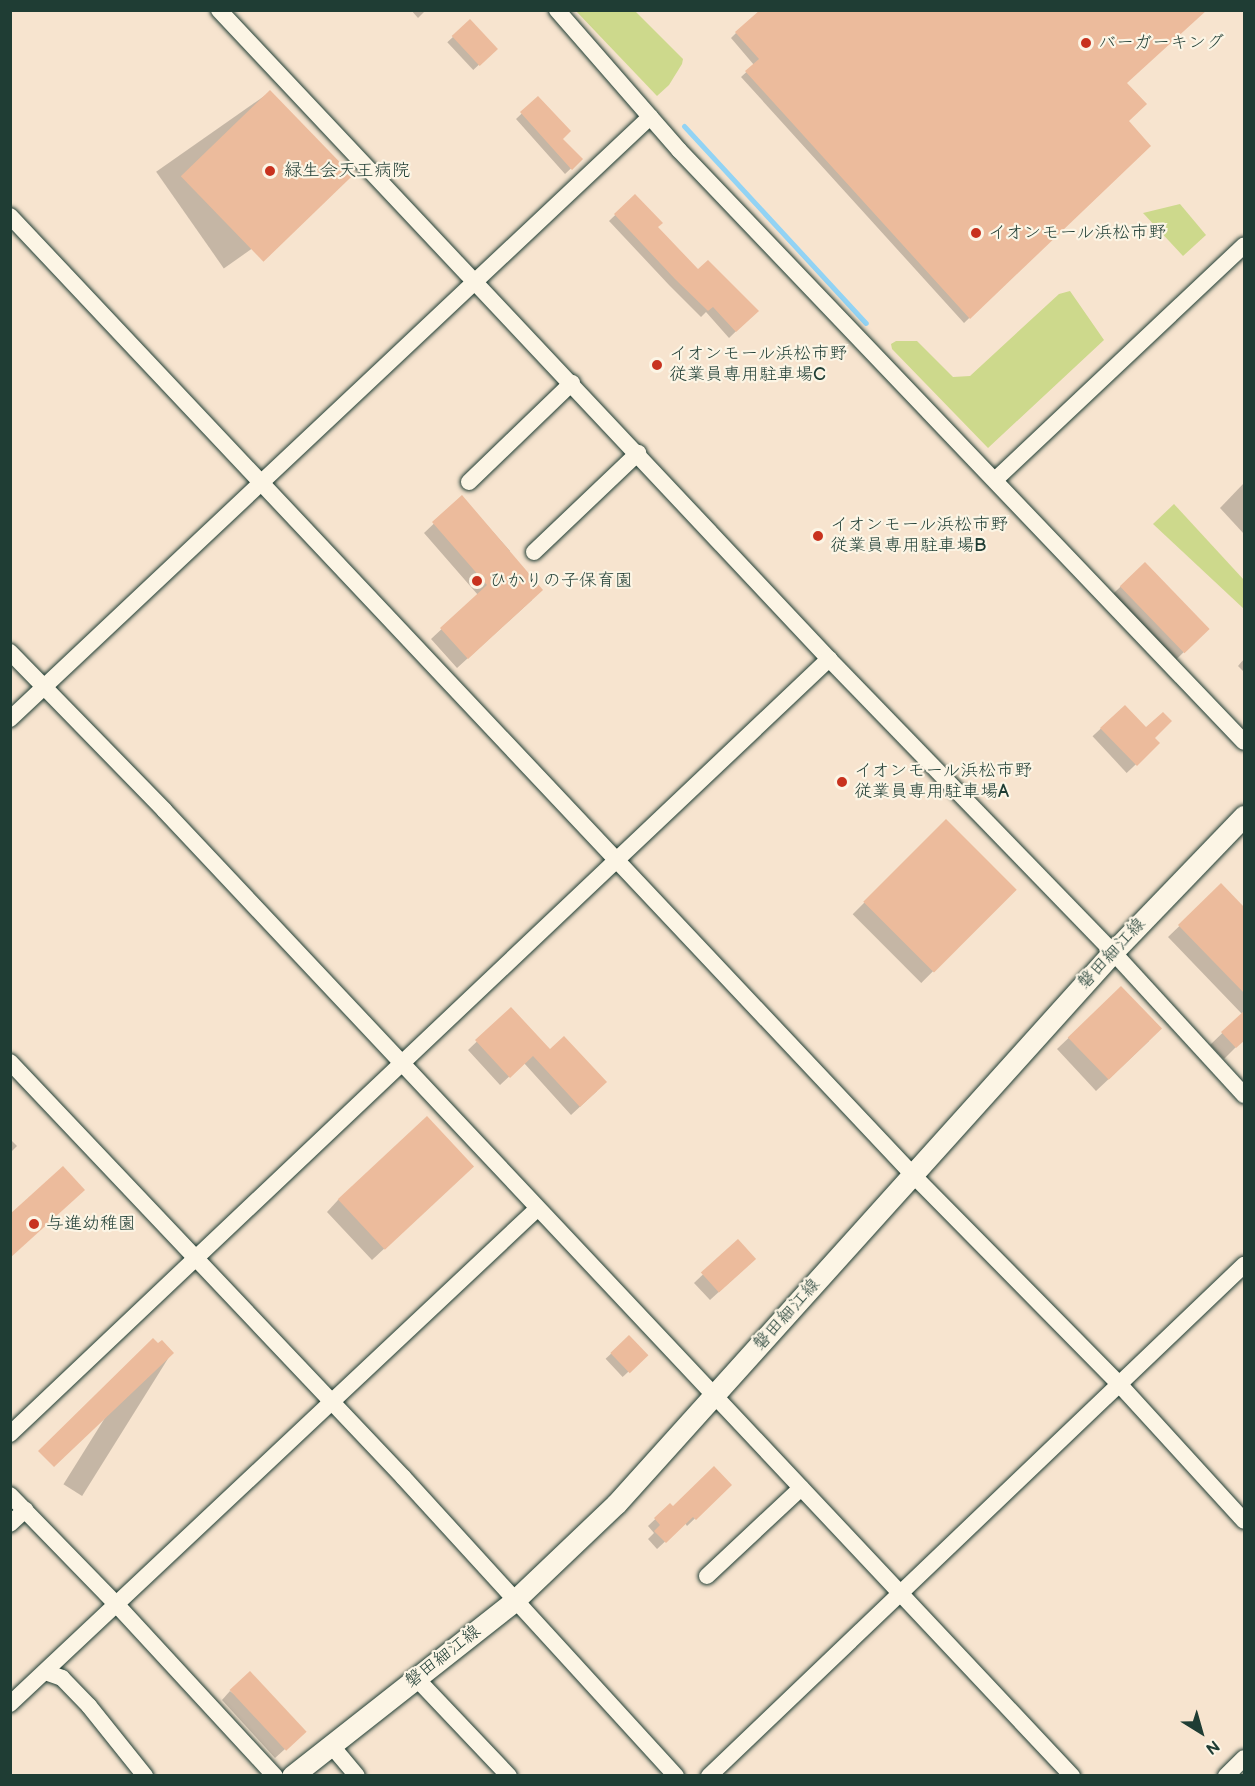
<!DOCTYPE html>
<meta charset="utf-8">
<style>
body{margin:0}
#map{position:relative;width:1255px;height:1786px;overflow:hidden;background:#f7e4cf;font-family:"Balsamiq Sans","Klee One",sans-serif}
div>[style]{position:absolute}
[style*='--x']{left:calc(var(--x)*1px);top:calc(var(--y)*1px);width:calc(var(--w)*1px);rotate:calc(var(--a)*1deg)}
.green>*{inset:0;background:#cdd98c}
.shadow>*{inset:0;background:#0003;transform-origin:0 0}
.stream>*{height:5px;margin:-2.5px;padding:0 2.5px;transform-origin:2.5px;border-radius:2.5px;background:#92d3f4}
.building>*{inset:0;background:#ecbb9c;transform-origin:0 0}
.roads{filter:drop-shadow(0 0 2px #1f3d34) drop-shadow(0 0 2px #1f3d34)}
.minor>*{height:16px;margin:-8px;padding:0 8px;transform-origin:8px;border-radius:8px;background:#fcf5e5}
.major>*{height:21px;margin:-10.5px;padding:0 10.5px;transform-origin:10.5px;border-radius:10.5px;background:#fcf5e5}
.dots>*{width:16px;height:16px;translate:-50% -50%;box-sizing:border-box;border:3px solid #fcf5e5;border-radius:50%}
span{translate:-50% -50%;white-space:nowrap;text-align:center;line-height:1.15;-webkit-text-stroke:4.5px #fcf5e5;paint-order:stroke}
.poi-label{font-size:18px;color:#1f3d34}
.left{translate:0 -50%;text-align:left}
.street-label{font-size:18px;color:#1f3d34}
.frame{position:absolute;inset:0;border:12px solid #1f3d34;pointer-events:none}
.north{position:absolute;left:1171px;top:1702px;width:60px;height:60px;-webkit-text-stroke:4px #fcf5e5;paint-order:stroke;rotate:143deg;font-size:16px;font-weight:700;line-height:24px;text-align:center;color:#1f3d34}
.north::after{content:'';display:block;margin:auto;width:21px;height:27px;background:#1f3d34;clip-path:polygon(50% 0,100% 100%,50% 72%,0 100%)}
</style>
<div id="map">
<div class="green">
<div style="clip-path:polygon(576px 11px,635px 11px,683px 59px,682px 64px,669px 85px,657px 96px)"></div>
<div style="clip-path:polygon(1180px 204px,1206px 235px,1183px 256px,1143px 213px)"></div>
<div style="clip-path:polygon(1070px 291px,1104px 340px,988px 448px,892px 349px,891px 344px,896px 341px,917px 341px,953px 377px,970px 376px,1059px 294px)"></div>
<div style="clip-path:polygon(1174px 504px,1244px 580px,1244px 609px,1153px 524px)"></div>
</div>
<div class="shadow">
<div style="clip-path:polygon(411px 10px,426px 10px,418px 18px)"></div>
<div style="left:470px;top:21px;width:38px;height:31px;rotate:47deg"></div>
<div style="clip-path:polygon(736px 33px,1126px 83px,1127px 122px,1149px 146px,964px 323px,741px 77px,754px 65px,731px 38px)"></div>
<div style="left:270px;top:92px;width:118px;height:139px;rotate:55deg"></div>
<div style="clip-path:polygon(538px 98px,561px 139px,581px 159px,565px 174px,516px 119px)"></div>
<div style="clip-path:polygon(635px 196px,656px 227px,697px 272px,757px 311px,729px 338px,706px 312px,701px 317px,669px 285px,609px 221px)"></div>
<div style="clip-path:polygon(1244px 483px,1244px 534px,1220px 508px)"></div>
<div style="clip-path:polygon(462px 497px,510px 551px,507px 553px,532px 600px,457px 668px,431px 639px,478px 595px,424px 533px)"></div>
<div style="left:1144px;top:564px;width:91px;height:45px;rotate:46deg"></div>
<div style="clip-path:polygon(1244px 659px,1244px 672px,1238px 666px)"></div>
<div style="left:1124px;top:707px;width:50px;height:43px;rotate:47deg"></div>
<div style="left:946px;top:821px;width:97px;height:132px;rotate:45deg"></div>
<div style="clip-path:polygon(1221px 886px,1244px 910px,1244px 1039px,1224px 1059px,1210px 1045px,1242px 1014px,1168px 937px)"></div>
<div style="clip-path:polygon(1121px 988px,1149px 1041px,1096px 1091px,1057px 1049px)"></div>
<div style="clip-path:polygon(511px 1009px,550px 1051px,597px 1091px,571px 1115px,524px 1063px,500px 1085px,468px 1050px)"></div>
<div style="clip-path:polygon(10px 1139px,17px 1146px,10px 1153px)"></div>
<div style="clip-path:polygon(460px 1178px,372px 1260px,327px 1212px,338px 1200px)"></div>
<div style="clip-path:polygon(738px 1241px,746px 1267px,710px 1300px,694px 1283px)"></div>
<div style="left:629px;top:1337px;width:25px;height:32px;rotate:47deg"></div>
<div style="left:153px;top:1341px;width:22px;height:169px;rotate:32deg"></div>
<div style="clip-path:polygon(730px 1485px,687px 1526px,685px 1523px,657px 1549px,648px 1539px,654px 1533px,648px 1526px,670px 1505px,673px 1508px)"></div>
<div style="clip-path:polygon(230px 1691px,295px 1740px,275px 1758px,222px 1700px)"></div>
</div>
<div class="stream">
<div style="--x:684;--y:126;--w:268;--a:47.3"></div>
</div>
<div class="building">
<div style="clip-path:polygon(760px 10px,1207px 10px,1127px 83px,1147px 104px,1129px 121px,1151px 146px,970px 319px,745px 71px,759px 59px,735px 32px)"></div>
<div style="left:470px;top:19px;width:41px;height:25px;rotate:47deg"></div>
<div style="left:270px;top:90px;width:119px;height:124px;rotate:46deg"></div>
<div style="clip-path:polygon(538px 96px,571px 131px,563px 139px,583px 159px,572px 170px,520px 112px)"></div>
<div style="clip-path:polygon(635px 194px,663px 223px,658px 227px,698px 269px,708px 260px,759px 311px,736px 332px,713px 307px,708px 311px,675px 279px,614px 214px)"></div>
<div style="clip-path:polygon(462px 495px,543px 590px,468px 659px,440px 628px,487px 585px,432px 522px)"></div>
<div style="left:1145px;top:562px;width:93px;height:35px;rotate:46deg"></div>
<div style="clip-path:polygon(1125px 705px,1146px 727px,1163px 712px,1172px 721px,1155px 738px,1160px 743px,1137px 766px,1100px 728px)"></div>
<div style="left:946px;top:819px;width:100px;height:117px;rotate:45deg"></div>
<div style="clip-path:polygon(1221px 883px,1245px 908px,1245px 994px,1178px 925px)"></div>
<div style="left:1121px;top:986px;width:59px;height:74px;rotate:46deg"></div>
<div style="clip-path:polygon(511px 1007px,550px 1049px,564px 1036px,607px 1082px,580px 1107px,533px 1056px,510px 1078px,475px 1040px)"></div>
<div style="clip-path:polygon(1245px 1010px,1245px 1040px,1236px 1048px,1221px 1032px)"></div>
<div style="left:427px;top:1116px;width:69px;height:122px;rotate:47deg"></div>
<div style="clip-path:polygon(63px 1166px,85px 1190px,10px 1258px,10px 1214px)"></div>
<div style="left:738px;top:1239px;width:27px;height:50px;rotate:48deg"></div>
<div style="left:629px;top:1335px;width:28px;height:26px;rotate:46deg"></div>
<div style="clip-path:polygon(153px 1338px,158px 1343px,162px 1340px,174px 1353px,54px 1467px,38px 1451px)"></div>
<div style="clip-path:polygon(714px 1466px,732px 1485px,696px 1520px,693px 1517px,666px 1543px,654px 1531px,660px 1525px,654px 1518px,670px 1503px,673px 1506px)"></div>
<div style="left:250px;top:1671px;width:83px;height:28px;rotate:47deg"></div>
</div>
<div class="roads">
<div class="minor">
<div style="--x:219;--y:10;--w:891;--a:46.77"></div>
<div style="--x:829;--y:659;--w:408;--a:45.9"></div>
<div style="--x:1113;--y:952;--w:194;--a:47.5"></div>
<div style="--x:557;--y:10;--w:186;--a:48.9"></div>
<div style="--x:679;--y:150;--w:818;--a:46.34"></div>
<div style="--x:10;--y:216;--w:1319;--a:46.72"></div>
<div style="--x:914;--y:1176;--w:293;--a:45.4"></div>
<div style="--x:1120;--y:1385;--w:184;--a:47.6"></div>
<div style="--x:995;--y:480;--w:342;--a:-43.3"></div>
<div style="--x:469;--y:482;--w:143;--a:-43.9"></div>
<div style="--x:534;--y:552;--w:144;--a:-43.6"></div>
<div style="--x:10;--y:652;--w:221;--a:45.7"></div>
<div style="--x:164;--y:810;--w:1326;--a:46.77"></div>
<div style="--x:10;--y:719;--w:879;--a:-43.25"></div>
<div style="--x:10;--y:1062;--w:572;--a:46.56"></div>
<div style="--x:403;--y:1477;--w:405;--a:47.6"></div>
<div style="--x:10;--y:1434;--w:1128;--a:-43.42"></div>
<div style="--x:10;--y:1495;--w:153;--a:45.8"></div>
<div style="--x:117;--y:1605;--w:233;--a:47.3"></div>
<div style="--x:10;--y:1524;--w:21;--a:-43"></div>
<div style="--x:707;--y:1576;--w:129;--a:-43.1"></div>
<div style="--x:45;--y:1672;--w:18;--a:19"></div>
<div style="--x:62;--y:1678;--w:39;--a:46"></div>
<div style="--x:89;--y:1706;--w:90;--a:51.3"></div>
<div style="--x:416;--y:1678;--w:135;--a:46.5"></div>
<div style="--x:10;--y:1704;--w:723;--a:-43.21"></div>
<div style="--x:331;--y:1745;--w:40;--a:50"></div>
<div style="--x:709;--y:1776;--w:740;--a:-43.69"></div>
<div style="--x:1226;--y:1776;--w:25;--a:-45"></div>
</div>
<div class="major">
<div style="--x:292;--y:1776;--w:283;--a:-38.2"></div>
<div style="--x:514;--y:1601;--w:141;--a:-43.6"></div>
<div style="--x:616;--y:1504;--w:743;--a:-48"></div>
<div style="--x:1113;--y:952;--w:189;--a:-46.1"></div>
</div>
</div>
<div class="dots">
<div style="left:1086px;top:43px;background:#c8321e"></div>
<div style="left:270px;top:171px;background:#c8321e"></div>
<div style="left:976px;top:233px;background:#c8321e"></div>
<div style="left:657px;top:365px;background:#c8321e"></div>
<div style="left:818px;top:536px;background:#c8321e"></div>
<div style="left:477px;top:581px;background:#c8321e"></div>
<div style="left:842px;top:782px;background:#c8321e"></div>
<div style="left:34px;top:1224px;background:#c8321e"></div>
</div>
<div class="poi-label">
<span class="left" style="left:1098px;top:43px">バーガーキング</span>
<span class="left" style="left:284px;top:171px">緑生会天王病院</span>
<span class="left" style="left:988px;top:233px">イオンモール浜松市野</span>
<span class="left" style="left:669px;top:365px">イオンモール浜松市野<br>従業員専用駐車場C</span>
<span class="left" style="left:830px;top:536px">イオンモール浜松市野<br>従業員専用駐車場B</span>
<span class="left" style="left:489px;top:581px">ひかりの子保育園</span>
<span class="left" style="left:854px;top:782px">イオンモール浜松市野<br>従業員専用駐車場A</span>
<span class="left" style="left:46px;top:1224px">与進幼稚園</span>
</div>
<div class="street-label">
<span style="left:1112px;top:954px;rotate:-47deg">磐田細江線</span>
<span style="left:787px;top:1315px;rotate:-48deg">磐田細江線</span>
<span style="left:443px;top:1657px;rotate:-38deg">磐田細江線</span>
</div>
<div class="frame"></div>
<div class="north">N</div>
</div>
